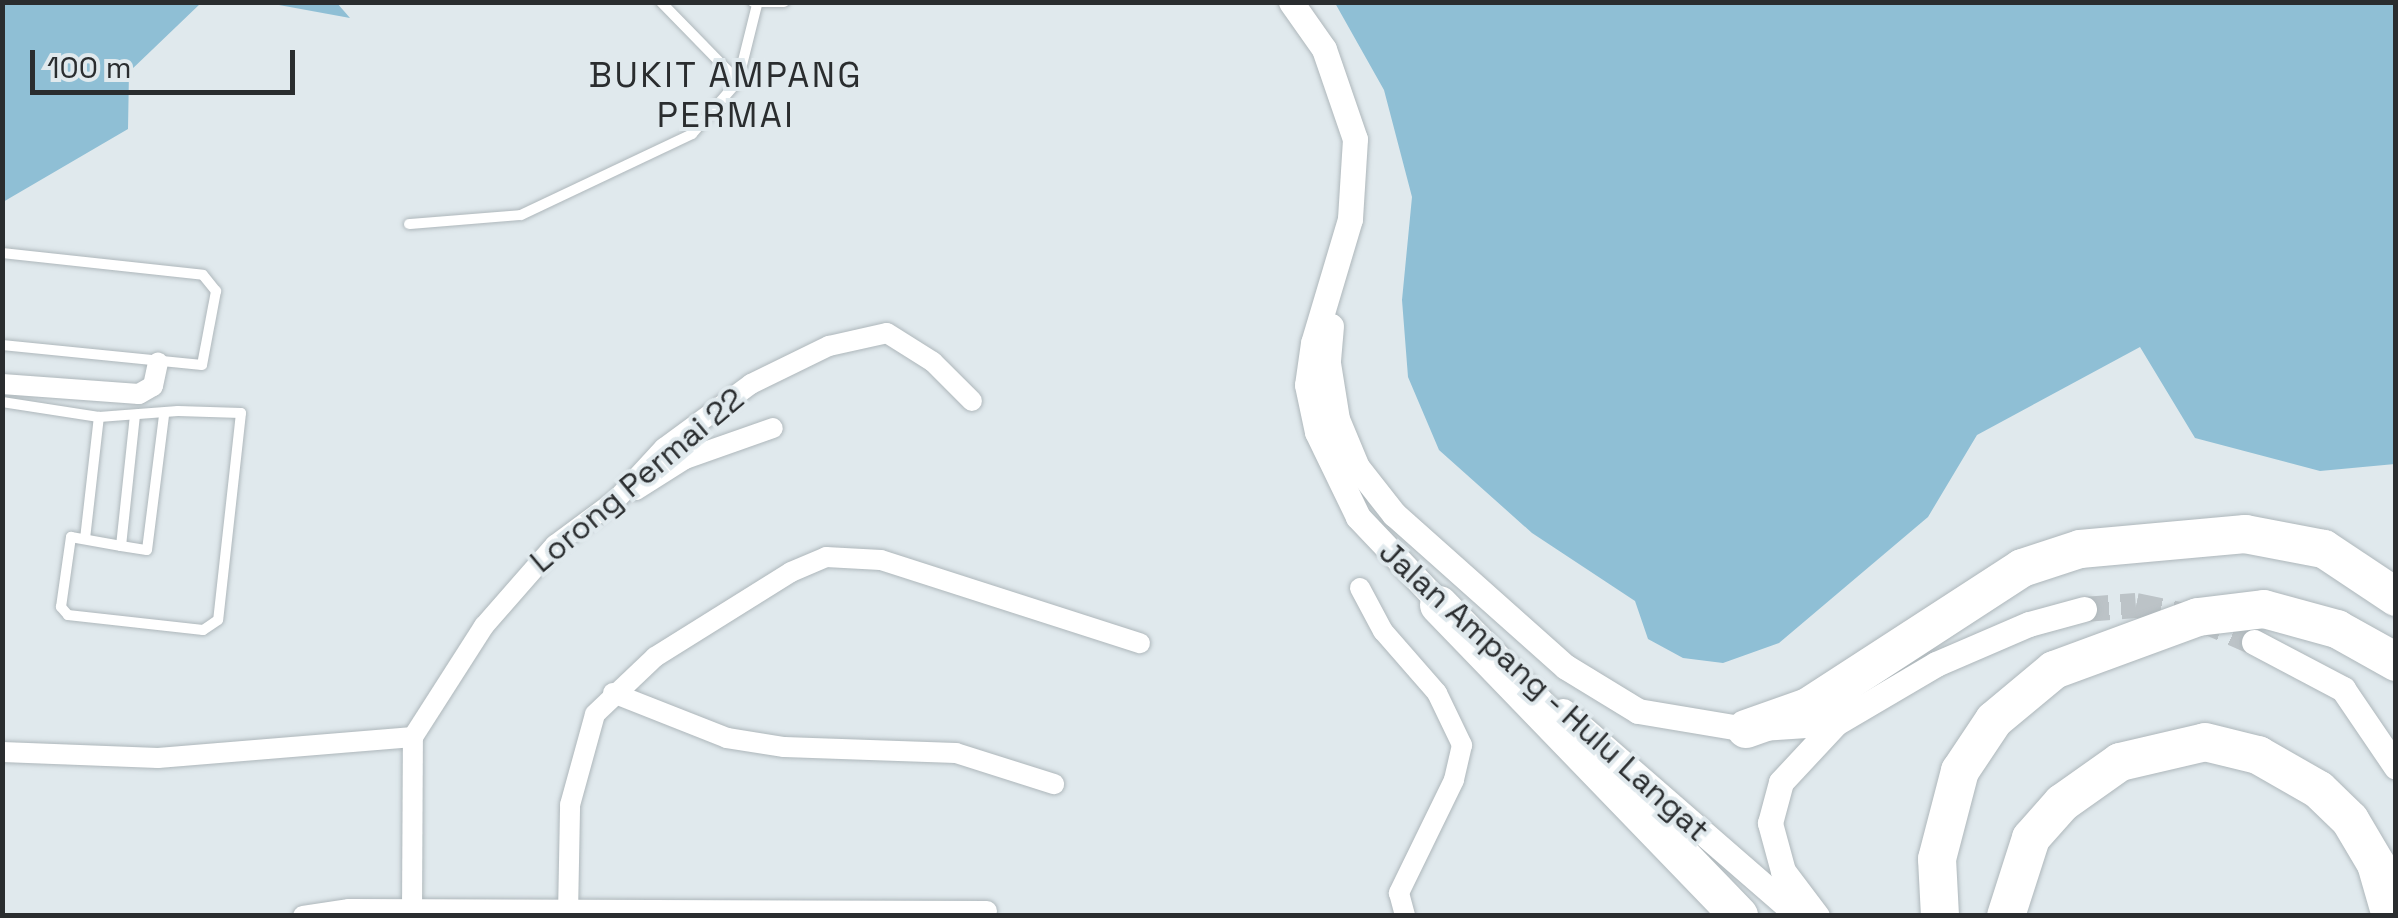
<!DOCTYPE html>
<style>
body{margin:0}
#map{position:relative;width:2398px;height:918px;overflow:hidden;background:#e0e9ed;font-family:"Space Grotesk",sans-serif}
div>[style]{position:absolute}
[style*='--x']{left:calc(var(--x)*1px);top:calc(var(--y)*1px);width:calc(var(--w)*1px);rotate:calc(var(--a)*1deg)}
.forest>*{inset:0;background:#8fbfd5}
.tertiary-tunnel>*{height:25px;margin-top:-12.5px;transform-origin:0;background:repeating-linear-gradient(90deg,#bcc3c7 0 25px,transparent 0 37px)}
.roads{filter:drop-shadow(0 0 2px #aeb7bb) drop-shadow(0 0 2px #aeb7bb)}
.service>*{height:10px;margin:-5px;padding:0 5px;transform-origin:5px;border-radius:5px;background:#fff}
.minor>*{height:20px;margin:-10px;padding:0 10px;transform-origin:10px;border-radius:10px;background:#fff}
.tertiary>*{height:25px;margin:-12.5px;padding:0 12.5px;transform-origin:12.5px;border-radius:12.5px;background:#fff}
.motorway>*{height:38px;margin:-19px;padding:0 19px;transform-origin:19px;border-radius:19px;background:#fff}
span{translate:-50% -50%;white-space:nowrap;text-align:center;line-height:1.15;-webkit-text-stroke:8px #e0e9ed;paint-order:stroke}
.street-label{font-size:32px;color:#2a2d2f}
.neighbourhood-label{font-size:35px;color:#2a2d2f;letter-spacing:2.5px}
.frame{position:absolute;inset:0;border:5px solid #2a2d2f;pointer-events:none}
.scale{position:absolute;left:30px;top:50px;width:265px;height:45px;box-sizing:border-box;border:5px solid #2a2d2f;border-top:0;padding-left:12px;font-size:30px;line-height:35px;white-space:nowrap;color:#2a2d2f;-webkit-text-stroke:8px #e0e9ed;paint-order:stroke}
</style>
<div id="map">
<div class="forest">
<div style="clip-path:polygon(3px 2px,201px 3px,129px 72px,128px 129px,3px 202px)"></div>
<div style="clip-path:polygon(268px 3px,337px 3px,350px 18px)"></div>
<div style="clip-path:polygon(1335px 3px,2395px 3px,2395px 464px,2320px 471px,2195px 438px,2140px 347px,1977px 435px,1928px 517px,1779px 643px,1723px 663px,1683px 658px,1648px 639px,1635px 601px,1532px 533px,1439px 450px,1408px 377px,1402px 300px,1412px 197px,1384px 90px)"></div>
</div>
<div class="tertiary-tunnel">
<div style="--x:2084;--y:609;--w:52;--a:-4.4"></div>
<div style="--x:2136;--y:605;--w:64;--a:11.7"></div>
<div style="--x:2199;--y:618;--w:60;--a:23.6"></div>
</div>
<div class="roads">
<div class="service">
<div style="--x:661;--y:2;--w:110;--a:45.7"></div>
<div style="--x:753;--y:2;--w:31;--a:0"></div>
<div style="--x:409;--y:224;--w:112;--a:-4.6"></div>
<div style="--x:521;--y:215;--w:189;--a:-25.3"></div>
<div style="--x:692;--y:134;--w:70;--a:-49"></div>
<div style="--x:738;--y:81;--w:78;--a:-76"></div>
<div style="--x:2;--y:253;--w:202;--a:6.2"></div>
<div style="--x:203;--y:275;--w:21;--a:51"></div>
<div style="--x:216;--y:291;--w:75;--a:100.7"></div>
<div style="--x:202;--y:365;--w:201;--a:-174.3"></div>
<div style="--x:2;--y:402;--w:98;--a:8.8"></div>
<div style="--x:99;--y:417;--w:79;--a:-4.3"></div>
<div style="--x:178;--y:411;--w:63;--a:1.8"></div>
<div style="--x:241;--y:413;--w:208;--a:96.3"></div>
<div style="--x:218;--y:620;--w:18;--a:146"></div>
<div style="--x:203;--y:630;--w:136;--a:-173.7"></div>
<div style="--x:68;--y:615;--w:11;--a:-131"></div>
<div style="--x:61;--y:607;--w:71;--a:-81.9"></div>
<div style="--x:71;--y:537;--w:51;--a:10.2"></div>
<div style="--x:121;--y:546;--w:131;--a:-83.9"></div>
<div style="--x:85;--y:539;--w:123;--a:-83.5"></div>
<div style="--x:121;--y:546;--w:26;--a:9"></div>
<div style="--x:147;--y:550;--w:136;--a:-82.8"></div>
</div>
<div class="minor">
<div style="--x:2;--y:384;--w:137;--a:4.2"></div>
<div style="--x:139;--y:394;--w:16;--a:-30"></div>
<div style="--x:153;--y:386;--w:24;--a:-78"></div>
<div style="--x:636;--y:490;--w:58;--a:-32.3"></div>
<div style="--x:685;--y:459;--w:93;--a:-19.4"></div>
<div style="--x:1360;--y:588;--w:49;--a:61.9"></div>
<div style="--x:1383;--y:631;--w:82;--a:48.9"></div>
<div style="--x:1437;--y:693;--w:58;--a:64.3"></div>
<div style="--x:1462;--y:745;--w:36;--a:103"></div>
<div style="--x:1454;--y:780;--w:126;--a:116"></div>
<div style="--x:1399;--y:893;--w:24;--a:75"></div>
<div style="--x:613;--y:693;--w:123;--a:21.5"></div>
<div style="--x:727;--y:738;--w:58;--a:9"></div>
<div style="--x:784;--y:747;--w:172;--a:2"></div>
<div style="--x:956;--y:753;--w:103;--a:17.6"></div>
<div style="--x:2;--y:752;--w:156;--a:2.2"></div>
<div style="--x:158;--y:758;--w:256;--a:-4.7"></div>
<div style="--x:412;--y:913;--w:176;--a:-89.7"></div>
<div style="--x:413;--y:737;--w:132;--a:-57.4"></div>
<div style="--x:484;--y:626;--w:108;--a:-48.8"></div>
<div style="--x:555;--y:545;--w:76;--a:-36.4"></div>
<div style="--x:616;--y:500;--w:71;--a:-47.3"></div>
<div style="--x:664;--y:448;--w:108;--a:-36.3"></div>
<div style="--x:751;--y:384;--w:87;--a:-26"></div>
<div style="--x:829;--y:346;--w:59;--a:-12.6"></div>
<div style="--x:887;--y:333;--w:54;--a:32.2"></div>
<div style="--x:933;--y:362;--w:55;--a:45"></div>
<div style="--x:568;--y:914;--w:109;--a:-88.9"></div>
<div style="--x:570;--y:805;--w:94;--a:-74.6"></div>
<div style="--x:595;--y:714;--w:83;--a:-43.5"></div>
<div style="--x:655;--y:657;--w:160;--a:-32"></div>
<div style="--x:791;--y:572;--w:38;--a:-23"></div>
<div style="--x:826;--y:557;--w:55;--a:3.1"></div>
<div style="--x:881;--y:560;--w:272;--a:17.8"></div>
<div style="--x:303;--y:916;--w:47;--a:-8.7"></div>
<div style="--x:349;--y:909;--w:638;--a:0.18"></div>
</div>
<div class="tertiary">
<div style="--x:1291;--y:2;--w:57;--a:54.9"></div>
<div style="--x:1324;--y:49;--w:95;--a:71"></div>
<div style="--x:1355;--y:139;--w:80;--a:93.6"></div>
<div style="--x:1350;--y:219;--w:129;--a:106.6"></div>
<div style="--x:1313;--y:343;--w:42;--a:98.1"></div>
<div style="--x:1307;--y:385;--w:48;--a:78"></div>
<div style="--x:1317;--y:432;--w:94;--a:64.2"></div>
<div style="--x:1358;--y:517;--w:132;--a:46.5"></div>
<div style="--x:1331;--y:326;--w:37;--a:95"></div>
<div style="--x:1328;--y:363;--w:57;--a:80.9"></div>
<div style="--x:1337;--y:419;--w:52;--a:67.4"></div>
<div style="--x:1357;--y:467;--w:60;--a:51.8"></div>
<div style="--x:1394;--y:514;--w:230;--a:41.7"></div>
<div style="--x:1566;--y:667;--w:84;--a:31.4"></div>
<div style="--x:1638;--y:711;--w:109;--a:9.5"></div>
<div style="--x:1746;--y:729;--w:90;--a:-3.8"></div>
<div style="--x:1836;--y:723;--w:116;--a:-30.5"></div>
<div style="--x:1936;--y:664;--w:101;--a:-23.3"></div>
<div style="--x:2029;--y:624;--w:57;--a:-15.3"></div>
<div style="--x:2254;--y:642;--w:101;--a:27.8"></div>
<div style="--x:2343;--y:689;--w:94;--a:55.8"></div>
<div style="--x:1563;--y:711;--w:313;--a:41"></div>
<div style="--x:1817;--y:916;--w:56;--a:-127.1"></div>
<div style="--x:1783;--y:871;--w:50;--a:-105.2"></div>
<div style="--x:1770;--y:823;--w:42;--a:-75"></div>
<div style="--x:1781;--y:782;--w:81;--a:-47"></div>
</div>
<div class="motorway">
<div style="--x:1439;--y:605;--w:432;--a:46"></div>
<div style="--x:1746;--y:729;--w:66;--a:-19.5"></div>
<div style="--x:1808;--y:707;--w:255;--a:-33"></div>
<div style="--x:2022;--y:568;--w:61;--a:-18.1"></div>
<div style="--x:2080;--y:549;--w:166;--a:-5.2"></div>
<div style="--x:2245;--y:534;--w:80;--a:10.8"></div>
<div style="--x:2324;--y:549;--w:87;--a:33.7"></div>
<div style="--x:1940;--y:916;--w:57;--a:-93"></div>
<div style="--x:1937;--y:859;--w:91;--a:-75.4"></div>
<div style="--x:1960;--y:771;--w:61;--a:-56.3"></div>
<div style="--x:1994;--y:720;--w:78;--a:-39.8"></div>
<div style="--x:2054;--y:670;--w:153;--a:-20.2"></div>
<div style="--x:2198;--y:617;--w:66;--a:-6.9"></div>
<div style="--x:2264;--y:609;--w:76;--a:15.3"></div>
<div style="--x:2337;--y:629;--w:68;--a:29.2"></div>
<div style="--x:2006;--y:916;--w:82;--a:-72.2"></div>
<div style="--x:2031;--y:838;--w:47;--a:-48.5"></div>
<div style="--x:2062;--y:803;--w:71;--a:-35.3"></div>
<div style="--x:2120;--y:762;--w:87;--a:-13.2"></div>
<div style="--x:2205;--y:742;--w:55;--a:13.8"></div>
<div style="--x:2258;--y:755;--w:70;--a:29.8"></div>
<div style="--x:2319;--y:790;--w:43;--a:44.1"></div>
<div style="--x:2350;--y:820;--w:51;--a:59.4"></div>
<div style="--x:2376;--y:864;--w:54;--a:73.9"></div>
</div>
</div>
<div class="street-label">
<span style="left:637px;top:480px;rotate:-40deg">Lorong Permai 22</span>
<span style="left:1544px;top:691px;rotate:42deg">Jalan Ampang - Hulu Langat</span>
</div>
<div class="neighbourhood-label">
<span style="left:726px;top:95px">BUKIT AMPANG<br>PERMAI</span>
</div>
<div class="frame"></div>
<div class="scale">100 m</div>
</div>
